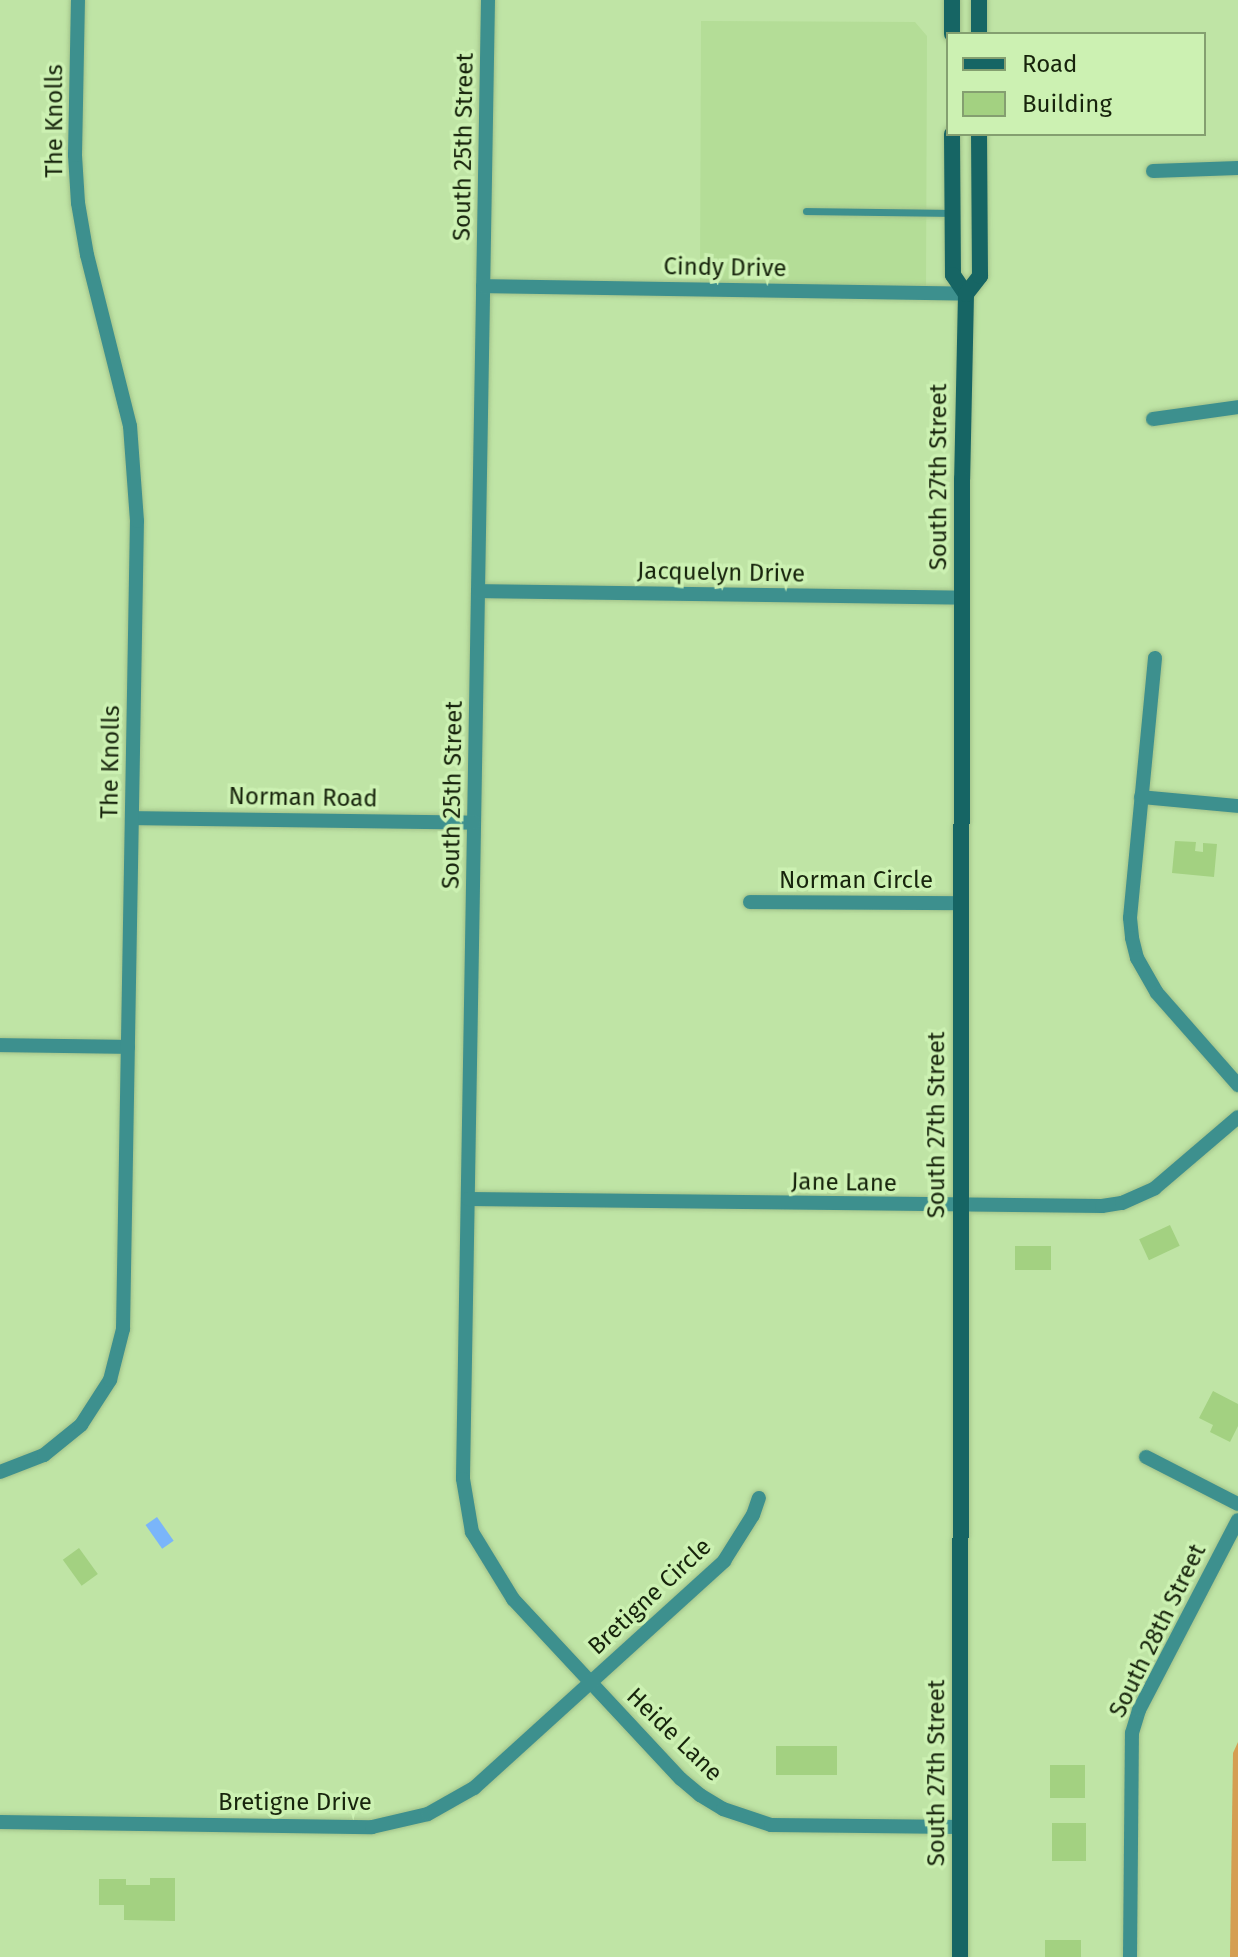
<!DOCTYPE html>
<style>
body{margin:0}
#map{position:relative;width:1238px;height:1957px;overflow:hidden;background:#bfe4a5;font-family:"Fira Sans",sans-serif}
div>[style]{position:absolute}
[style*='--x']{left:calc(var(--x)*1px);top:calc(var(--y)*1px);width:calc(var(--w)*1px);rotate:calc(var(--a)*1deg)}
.built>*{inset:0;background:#b4dd97}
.green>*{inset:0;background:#d59e52}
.water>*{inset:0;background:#7ab5fa;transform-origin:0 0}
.building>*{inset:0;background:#a3d181;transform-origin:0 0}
.roads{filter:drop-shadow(0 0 2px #a1c189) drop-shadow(0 0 2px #a1c189)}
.service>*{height:7px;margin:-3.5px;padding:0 3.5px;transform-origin:3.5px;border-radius:3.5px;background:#3d908e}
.minor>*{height:14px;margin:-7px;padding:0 7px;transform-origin:7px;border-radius:7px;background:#3d908e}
.secondary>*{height:16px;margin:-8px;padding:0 8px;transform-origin:8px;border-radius:8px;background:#166564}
span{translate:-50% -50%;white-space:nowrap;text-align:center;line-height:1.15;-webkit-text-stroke:7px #ccf1b2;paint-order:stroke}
.street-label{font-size:24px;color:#17240c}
.legend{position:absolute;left:946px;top:32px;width:260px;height:104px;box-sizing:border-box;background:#ccf1b2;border:2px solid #849f70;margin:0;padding:10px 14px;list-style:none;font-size:24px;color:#17240c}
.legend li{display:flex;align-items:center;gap:16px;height:40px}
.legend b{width:40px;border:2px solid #849f70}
</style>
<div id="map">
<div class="built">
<div style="clip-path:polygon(701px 21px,915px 22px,927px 36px,926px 293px,700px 289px)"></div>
</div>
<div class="green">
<div style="clip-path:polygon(1238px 1742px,1238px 1957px,1230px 1957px,1233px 1753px)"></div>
</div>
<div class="water">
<div style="left:157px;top:1517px;width:29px;height:14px;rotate:55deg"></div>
</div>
<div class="building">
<div style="clip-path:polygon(1175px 841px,1196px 842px,1195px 851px,1203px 852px,1203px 843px,1217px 844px,1214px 877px,1172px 873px)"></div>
<div style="left:1170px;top:1225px;width:23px;height:34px;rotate:65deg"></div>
<div style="left:1015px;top:1246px;width:36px;height:24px"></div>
<div style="clip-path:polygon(1213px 1391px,1238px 1404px,1238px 1426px,1230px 1442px,1210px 1432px,1213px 1425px,1199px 1418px)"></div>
<div style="left:79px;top:1548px;width:32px;height:20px;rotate:54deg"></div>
<div style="left:776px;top:1746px;width:61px;height:29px"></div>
<div style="left:1050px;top:1765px;width:35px;height:33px"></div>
<div style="left:1052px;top:1823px;width:34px;height:38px"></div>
<div style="clip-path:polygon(150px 1878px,175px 1878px,175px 1921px,124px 1920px,124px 1905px,99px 1905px,99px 1879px,126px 1879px,126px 1885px,150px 1885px)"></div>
<div style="left:1045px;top:1940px;width:36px;height:17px"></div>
</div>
<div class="roads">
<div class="service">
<div style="--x:806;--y:211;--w:146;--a:0.8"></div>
</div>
<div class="minor">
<div style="--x:488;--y:0;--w:1479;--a:90.97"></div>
<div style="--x:463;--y:1479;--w:54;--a:80.4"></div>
<div style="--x:472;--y:1532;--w:79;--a:58.5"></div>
<div style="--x:513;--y:1599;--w:246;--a:47"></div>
<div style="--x:681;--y:1779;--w:25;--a:40"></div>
<div style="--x:700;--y:1795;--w:27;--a:31"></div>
<div style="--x:723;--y:1809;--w:51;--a:18.4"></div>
<div style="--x:771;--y:1825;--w:190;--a:0.6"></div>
<div style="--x:1153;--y:171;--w:85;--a:-2"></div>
<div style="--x:483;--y:286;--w:483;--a:0.9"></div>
<div style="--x:1153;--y:419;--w:86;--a:-8"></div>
<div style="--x:478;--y:591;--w:484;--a:0.8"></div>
<div style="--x:1155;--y:658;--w:261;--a:95.5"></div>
<div style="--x:1130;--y:918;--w:20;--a:84"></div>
<div style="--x:1132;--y:938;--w:21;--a:76"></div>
<div style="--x:1137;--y:958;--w:40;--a:60.3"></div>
<div style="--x:1157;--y:993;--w:123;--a:48.6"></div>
<div style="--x:1141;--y:797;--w:97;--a:5.3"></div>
<div style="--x:132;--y:818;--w:342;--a:0.8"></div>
<div style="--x:750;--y:902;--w:212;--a:0.3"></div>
<div style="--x:0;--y:1045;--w:128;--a:0.9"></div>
<div style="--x:468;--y:1199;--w:634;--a:0.63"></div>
<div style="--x:1102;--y:1206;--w:20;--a:-9"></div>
<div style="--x:1122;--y:1203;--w:36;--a:-24"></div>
<div style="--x:1155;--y:1188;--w:109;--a:-40.5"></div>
<div style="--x:1146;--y:1457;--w:103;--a:27.1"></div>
<div style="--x:0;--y:1472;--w:47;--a:-21.1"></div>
<div style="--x:44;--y:1455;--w:48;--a:-39"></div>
<div style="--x:81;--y:1425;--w:54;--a:-57.2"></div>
<div style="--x:110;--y:1380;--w:53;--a:-75.7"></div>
<div style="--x:123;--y:1329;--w:808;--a:-89.01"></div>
<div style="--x:137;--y:521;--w:95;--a:-94.2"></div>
<div style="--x:130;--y:426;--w:176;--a:-104.1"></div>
<div style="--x:87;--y:255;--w:53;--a:-99.8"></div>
<div style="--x:78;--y:203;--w:48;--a:-93.6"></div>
<div style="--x:75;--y:155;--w:155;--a:-88.9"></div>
<div style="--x:0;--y:1822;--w:372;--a:0.8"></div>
<div style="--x:372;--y:1827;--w:57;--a:-13.1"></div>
<div style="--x:428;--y:1814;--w:53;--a:-29.5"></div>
<div style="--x:474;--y:1788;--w:338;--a:-42.2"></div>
<div style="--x:724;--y:1561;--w:54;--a:-57.8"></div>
<div style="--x:753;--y:1515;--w:18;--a:-71"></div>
<div style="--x:1130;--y:1957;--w:224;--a:-89.5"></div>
<div style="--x:1132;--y:1733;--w:24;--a:-73"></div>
<div style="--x:1139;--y:1710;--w:214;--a:-62.5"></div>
</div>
<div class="secondary">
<div style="--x:952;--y:0;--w:34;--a:90"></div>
<div style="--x:979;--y:0;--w:34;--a:90"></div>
<div style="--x:952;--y:134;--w:141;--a:89.6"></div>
<div style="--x:953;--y:275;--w:23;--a:56"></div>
<div style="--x:966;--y:294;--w:185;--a:91.2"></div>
<div style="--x:962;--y:479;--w:1478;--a:90.08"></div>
<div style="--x:966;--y:294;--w:23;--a:-52"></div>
<div style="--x:980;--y:276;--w:142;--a:-90.4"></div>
</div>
</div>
<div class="street-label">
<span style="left:55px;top:121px;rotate:-90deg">The Knolls</span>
<span style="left:464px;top:147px;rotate:-89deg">South 25th Street</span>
<span style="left:725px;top:268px;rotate:1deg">Cindy Drive</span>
<span style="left:939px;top:477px;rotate:-90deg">South 27th Street</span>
<span style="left:721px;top:573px;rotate:1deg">Jacquelyn Drive</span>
<span style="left:111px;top:762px;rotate:-89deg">The Knolls</span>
<span style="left:453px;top:795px;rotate:-89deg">South 25th Street</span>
<span style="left:303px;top:798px;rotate:1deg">Norman Road</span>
<span style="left:856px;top:881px">Norman Circle</span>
<span style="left:937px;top:1125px;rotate:-90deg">South 27th Street</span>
<span style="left:844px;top:1183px;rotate:1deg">Jane Lane</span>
<span style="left:650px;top:1597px;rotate:-43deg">Bretigne Circle</span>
<span style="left:1158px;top:1631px;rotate:-64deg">South 28th Street</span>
<span style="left:674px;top:1735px;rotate:44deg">Heide Lane</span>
<span style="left:937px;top:1773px;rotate:-90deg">South 27th Street</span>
<span style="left:295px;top:1803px">Bretigne Drive</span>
</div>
<ul class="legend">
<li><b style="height:10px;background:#166564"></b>Road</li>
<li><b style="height:22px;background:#a3d181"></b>Building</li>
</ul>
</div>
